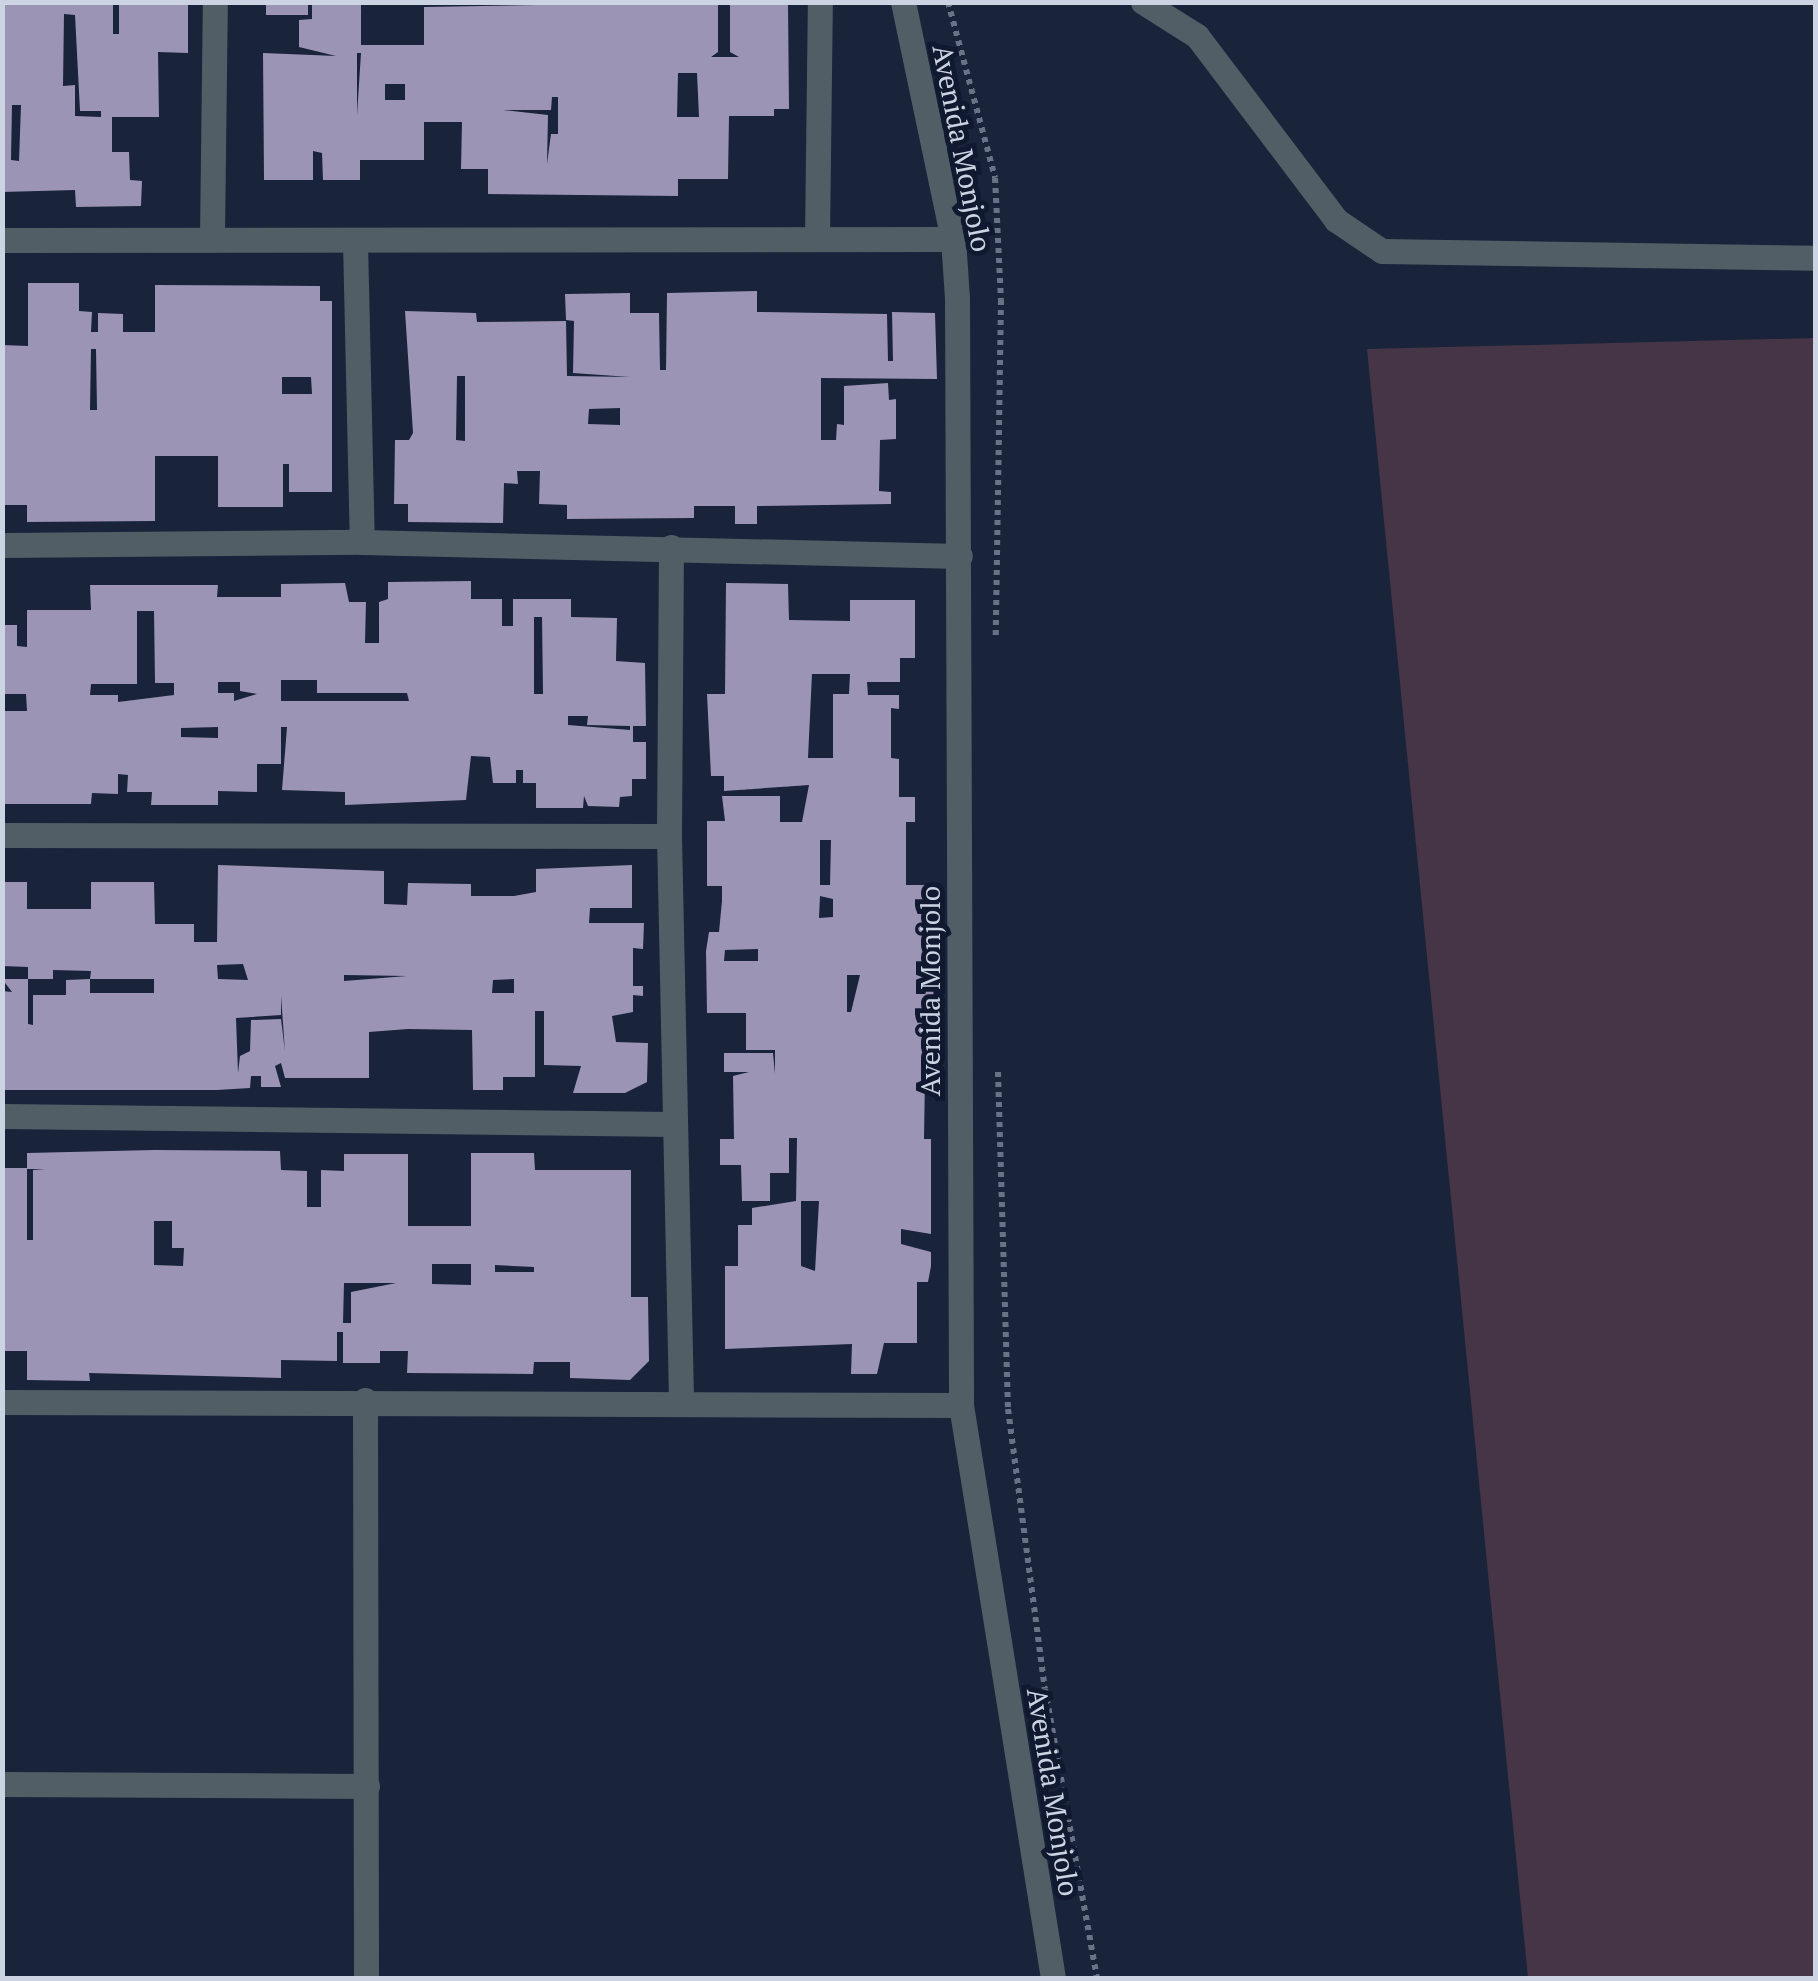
<!DOCTYPE html>
<style>
body{margin:0}
#map{position:relative;width:1818px;height:1981px;overflow:hidden;background:#19233a;font-family:"PT Serif",serif}
div>[style]{position:absolute}
[style*='--x']{left:calc(var(--x)*1px);top:calc(var(--y)*1px);width:calc(var(--w)*1px);rotate:calc(var(--a)*1deg)}
.green>*{inset:0;background:#463546}
.building>*{inset:0;background:#9c94b4;transform-origin:0 0}
.path>*{height:6px;margin-top:-3px;transform-origin:0;background:repeating-linear-gradient(90deg,#6a7386 0 5px,transparent 0 10px)}
.minor>*{height:25px;margin:-12.5px;padding:0 12.5px;transform-origin:12.5px;border-radius:12.5px;background:#515e66}
span{translate:-50% -50%;white-space:nowrap;text-align:center;line-height:1.15;-webkit-text-stroke:10px #10192f;paint-order:stroke}
.street-label{font-size:28px;color:#ccd4e3}
.frame{position:absolute;inset:0;border:5px solid #ccd4e3;pointer-events:none}
</style>
<div id="map">
<div class="green">
<div style="clip-path:polygon(1815px 338px,1815px 1978px,1528px 1978px,1367px 349px)"></div>
</div>
<div class="building">
<div style="clip-path:polygon(evenodd,2px 2px,113px 2px,113px 34px,119px 34px,119px 2px,188px 2px,188px 53px,158px 52px,159px 117px,112px 117px,112px 152px,129px 152px,130px 180px,142px 181px,141px 206px,76px 207px,75px 190px,2px 192px,2px 2px,64px 14px,75px 15px,80px 111px,101px 111px,101px 117px,75px 116px,75px 85px,63px 86px,64px 14px,2px 2px,12px 105px,21px 105px,19px 161px,11px 160px,12px 105px)"></div>
<div style="left:266px;top:2px;width:42px;height:13px"></div>
<div style="clip-path:polygon(evenodd,312px 2px,361px 2px,361px 45px,424px 45px,424px 7px,718px 2px,718px 52px,711px 57px,739px 57px,730px 52px,730px 2px,788px 2px,789px 109px,774px 109px,774px 116px,729px 116px,728px 179px,678px 179px,678px 196px,488px 194px,488px 169px,461px 169px,462px 122px,424px 122px,424px 160px,360px 160px,360px 180px,323px 180px,322px 153px,313px 151px,313px 180px,264px 180px,263px 53px,336px 56px,299px 47px,299px 20px,312px 19px,312px 2px,357px 53px,361px 53px,357px 115px,357px 53px,312px 2px,678px 73px,697px 73px,699px 117px,677px 117px,678px 73px,312px 2px,385px 84px,405px 84px,405px 100px,385px 100px,385px 84px,312px 2px,552px 97px,558px 97px,558px 134px,551px 134px,547px 164px,548px 115px,503px 110px,551px 110px,552px 97px)"></div>
<div style="clip-path:polygon(evenodd,28px 283px,79px 283px,79px 311px,92px 312px,91px 332px,98px 332px,98px 313px,123px 314px,123px 332px,155px 332px,155px 285px,320px 286px,320px 301px,332px 301px,332px 492px,289px 492px,289px 464px,283px 464px,283px 507px,218px 507px,218px 456px,155px 456px,155px 521px,27px 522px,27px 505px,2px 505px,2px 345px,28px 346px,28px 283px,91px 349px,96px 349px,97px 410px,90px 410px,91px 349px,28px 283px,282px 377px,311px 377px,312px 394px,282px 394px,282px 377px)"></div>
<div style="clip-path:polygon(evenodd,757px 291px,757px 312px,887px 314px,888px 361px,893px 361px,892px 312px,935px 313px,937px 379px,821px 378px,821px 440px,836px 440px,837px 424px,844px 425px,844px 386px,888px 383px,889px 400px,896px 399px,896px 439px,880px 440px,879px 491px,891px 492px,891px 504px,757px 506px,757px 524px,735px 524px,735px 506px,694px 506px,694px 518px,567px 519px,567px 505px,539px 504px,540px 471px,517px 471px,518px 484px,504px 483px,503px 523px,408px 522px,408px 504px,394px 504px,395px 440px,409px 440px,413px 433px,405px 311px,476px 313px,477px 322px,566px 321px,567px 376px,630px 377px,573px 373px,574px 321px,566px 320px,565px 294px,630px 293px,630px 313px,659px 313px,660px 370px,666px 370px,667px 293px,757px 291px,457px 376px,465px 376px,465px 441px,456px 440px,457px 376px,757px 291px,620px 408px,620px 425px,588px 424px,589px 409px,620px 408px)"></div>
<div style="clip-path:polygon(evenodd,471px 581px,471px 599px,502px 599px,502px 626px,513px 626px,513px 599px,571px 599px,571px 617px,617px 618px,616px 661px,645px 663px,646px 726px,633px 726px,633px 742px,646px 742px,646px 779px,632px 779px,632px 796px,620px 797px,619px 807px,588px 806px,584px 796px,583px 808px,536px 808px,536px 783px,523px 783px,523px 770px,516px 770px,516px 783px,493px 783px,490px 757px,471px 756px,466px 800px,345px 805px,345px 792px,282px 790px,287px 727px,281px 727px,281px 764px,257px 764px,257px 792px,218px 791px,218px 805px,151px 805px,152px 792px,127px 792px,128px 775px,118px 774px,118px 794px,92px 793px,91px 804px,2px 804px,2px 711px,27px 711px,26px 694px,2px 694px,2px 625px,17px 625px,17px 646px,27px 647px,27px 610px,91px 610px,90px 585px,218px 585px,217px 597px,281px 597px,281px 584px,345px 583px,349px 602px,366px 602px,365px 643px,379px 643px,379px 602px,388px 599px,388px 582px,471px 581px,137px 611px,154px 611px,155px 683px,174px 683px,174px 695px,118px 702px,118px 695px,90px 695px,91px 684px,137px 684px,137px 611px,471px 581px,534px 617px,542px 617px,543px 694px,534px 694px,534px 617px,471px 581px,281px 680px,317px 680px,317px 693px,407px 693px,409px 701px,281px 701px,281px 680px,471px 581px,218px 682px,240px 682px,240px 691px,257px 694px,234px 701px,234px 693px,218px 693px,218px 682px,471px 581px,568px 716px,588px 716px,587px 725px,630px 726px,630px 730px,568px 725px,568px 716px,471px 581px,218px 727px,218px 738px,181px 737px,181px 728px,218px 727px)"></div>
<div style="clip-path:polygon(evenodd,726px 583px,788px 584px,789px 620px,850px 621px,850px 600px,915px 600px,915px 658px,900px 658px,900px 682px,867px 682px,868px 695px,899px 695px,899px 709px,891px 708px,891px 758px,899px 759px,899px 797px,915px 797px,915px 822px,906px 822px,906px 885px,930px 885px,936px 1076px,925px 1075px,924px 1139px,931px 1139px,931px 1234px,901px 1229px,901px 1244px,931px 1252px,931px 1266px,928px 1282px,917px 1282px,917px 1343px,884px 1343px,877px 1374px,851px 1374px,852px 1344px,725px 1349px,725px 1266px,738px 1266px,738px 1225px,752px 1225px,752px 1208px,796px 1201px,797px 1138px,789px 1138px,789px 1173px,770px 1173px,770px 1201px,742px 1201px,741px 1165px,720px 1165px,720px 1139px,734px 1139px,733px 1076px,749px 1072px,724px 1072px,724px 1053px,773px 1053px,775px 1074px,775px 1050px,746px 1050px,746px 1013px,707px 1013px,706px 951px,709px 932px,719px 932px,722px 901px,722px 886px,707px 886px,707px 821px,725px 821px,722px 796px,780px 796px,780px 822px,802px 822px,809px 785px,724px 791px,724px 776px,711px 776px,707px 694px,725px 694px,726px 583px,812px 674px,850px 674px,849px 694px,833px 694px,833px 758px,808px 758px,812px 674px,726px 583px,820px 840px,831px 840px,830px 885px,820px 885px,820px 840px,726px 583px,820px 896px,833px 899px,833px 917px,819px 918px,820px 896px,726px 583px,758px 949px,758px 961px,724px 961px,725px 950px,758px 949px,726px 583px,847px 975px,860px 975px,851px 1012px,847px 1012px,847px 975px,726px 583px,801px 1201px,819px 1201px,815px 1271px,801px 1266px,801px 1201px)"></div>
<div style="clip-path:polygon(evenodd,218px 865px,384px 871px,384px 904px,407px 905px,408px 883px,471px 884px,471px 896px,514px 896px,536px 892px,536px 869px,632px 865px,632px 908px,590px 908px,589px 923px,644px 923px,643px 949px,633px 948px,633px 986px,643px 986px,643px 996px,633px 995px,633px 1012px,612px 1016px,616px 1042px,648px 1043px,647px 1082px,625px 1093px,573px 1093px,581px 1066px,544px 1065px,544px 1011px,535px 1011px,535px 1077px,503px 1077px,503px 1090px,473px 1090px,472px 1030px,408px 1029px,369px 1032px,369px 1078px,285px 1078px,281px 1063px,275px 1066px,281px 1087px,261px 1087px,261px 1076px,251px 1076px,250px 1088px,217px 1090px,2px 1090px,2px 991px,12px 992px,2px 979px,28px 979px,28px 1024px,33px 1025px,33px 995px,66px 995px,66px 980px,90px 979px,91px 971px,53px 970px,53px 979px,28px 979px,28px 967px,2px 966px,2px 882px,27px 882px,27px 909px,91px 909px,91px 882px,154px 882px,155px 924px,194px 924px,194px 942px,217px 942px,218px 865px,243px 964px,248px 980px,218px 979px,217px 965px,243px 964px,218px 865px,344px 975px,407px 976px,344px 981px,344px 975px,218px 865px,90px 979px,154px 979px,154px 993px,90px 993px,90px 979px,218px 865px,514px 979px,514px 993px,492px 993px,493px 980px,514px 979px,218px 865px,281px 996px,285px 1051px,281px 1019px,251px 1020px,250px 1051px,240px 1056px,238px 1073px,236px 1018px,281px 1015px,281px 996px)"></div>
<div style="clip-path:polygon(evenodd,154px 1150px,280px 1151px,281px 1170px,307px 1171px,307px 1207px,321px 1207px,321px 1170px,344px 1171px,344px 1154px,408px 1154px,408px 1226px,471px 1226px,471px 1153px,534px 1153px,535px 1170px,631px 1170px,631px 1297px,648px 1297px,649px 1361px,630px 1380px,570px 1378px,570px 1362px,534px 1362px,533px 1374px,407px 1373px,408px 1351px,380px 1351px,380px 1363px,343px 1363px,343px 1332px,337px 1332px,337px 1361px,281px 1360px,281px 1378px,89px 1373px,90px 1381px,27px 1380px,27px 1351px,5px 1351px,2px 1343px,2px 1168px,27px 1168px,27px 1240px,33px 1240px,33px 1170px,45px 1169px,27px 1169px,27px 1153px,154px 1150px,154px 1221px,172px 1221px,172px 1248px,184px 1248px,183px 1266px,154px 1265px,154px 1221px,154px 1150px,432px 1264px,471px 1264px,471px 1285px,432px 1284px,432px 1264px,154px 1150px,495px 1265px,534px 1267px,534px 1272px,495px 1272px,495px 1265px,154px 1150px,344px 1283px,396px 1283px,351px 1292px,351px 1323px,343px 1323px,344px 1283px)"></div>
</div>
<div class="path">
<div style="--x:948;--y:2;--w:182;--a:75"></div>
<div style="--x:995;--y:178;--w:122;--a:87.2"></div>
<div style="--x:1001;--y:300;--w:335;--a:90.9"></div>
<div style="--x:998;--y:1072;--w:337;--a:88.3"></div>
<div style="--x:1008;--y:1409;--w:282;--a:82.5"></div>
<div style="--x:1045;--y:1689;--w:294;--a:79.8"></div>
</div>
<div class="minor">
<div style="--x:903;--y:2;--w:242;--a:78.1"></div>
<div style="--x:953;--y:239;--w:59;--a:86.1"></div>
<div style="--x:957;--y:298;--w:1107;--a:89.79"></div>
<div style="--x:961;--y:1405;--w:580;--a:80.88"></div>
<div style="--x:1143;--y:2;--w:64;--a:32.2"></div>
<div style="--x:1197;--y:36;--w:231;--a:52.9"></div>
<div style="--x:1336;--y:220;--w:55;--a:34"></div>
<div style="--x:1382;--y:251;--w:434;--a:0.9"></div>
<div style="--x:212;--y:236;--w:234;--a:-89.3"></div>
<div style="--x:817;--y:238;--w:236;--a:-89.3"></div>
<div style="--x:2;--y:240;--w:951;--a:-0.06"></div>
<div style="--x:355;--y:241;--w:301;--a:88.7"></div>
<div style="--x:2;--y:545;--w:360;--a:-0.5"></div>
<div style="--x:362;--y:542;--w:598;--a:1.34"></div>
<div style="--x:671;--y:547;--w:289;--a:90.4"></div>
<div style="--x:669;--y:836;--w:564;--a:88.78"></div>
<div style="--x:2;--y:835;--w:667;--a:0.09"></div>
<div style="--x:2;--y:1116;--w:671;--a:0.68"></div>
<div style="--x:365;--y:1400;--w:578;--a:89.9"></div>
<div style="--x:2;--y:1402;--w:959;--a:0.18"></div>
<div style="--x:2;--y:1784;--w:365;--a:0.3"></div>
</div>
<div class="street-label">
<span style="left:962px;top:148px;rotate:79deg">Avenida Monjolo</span>
<span style="left:930px;top:991px;rotate:-90deg">Avenida Monjolo</span>
<span style="left:1053px;top:1792px;rotate:81deg">Avenida Monjolo</span>
</div>
<div class="frame"></div>
</div>
